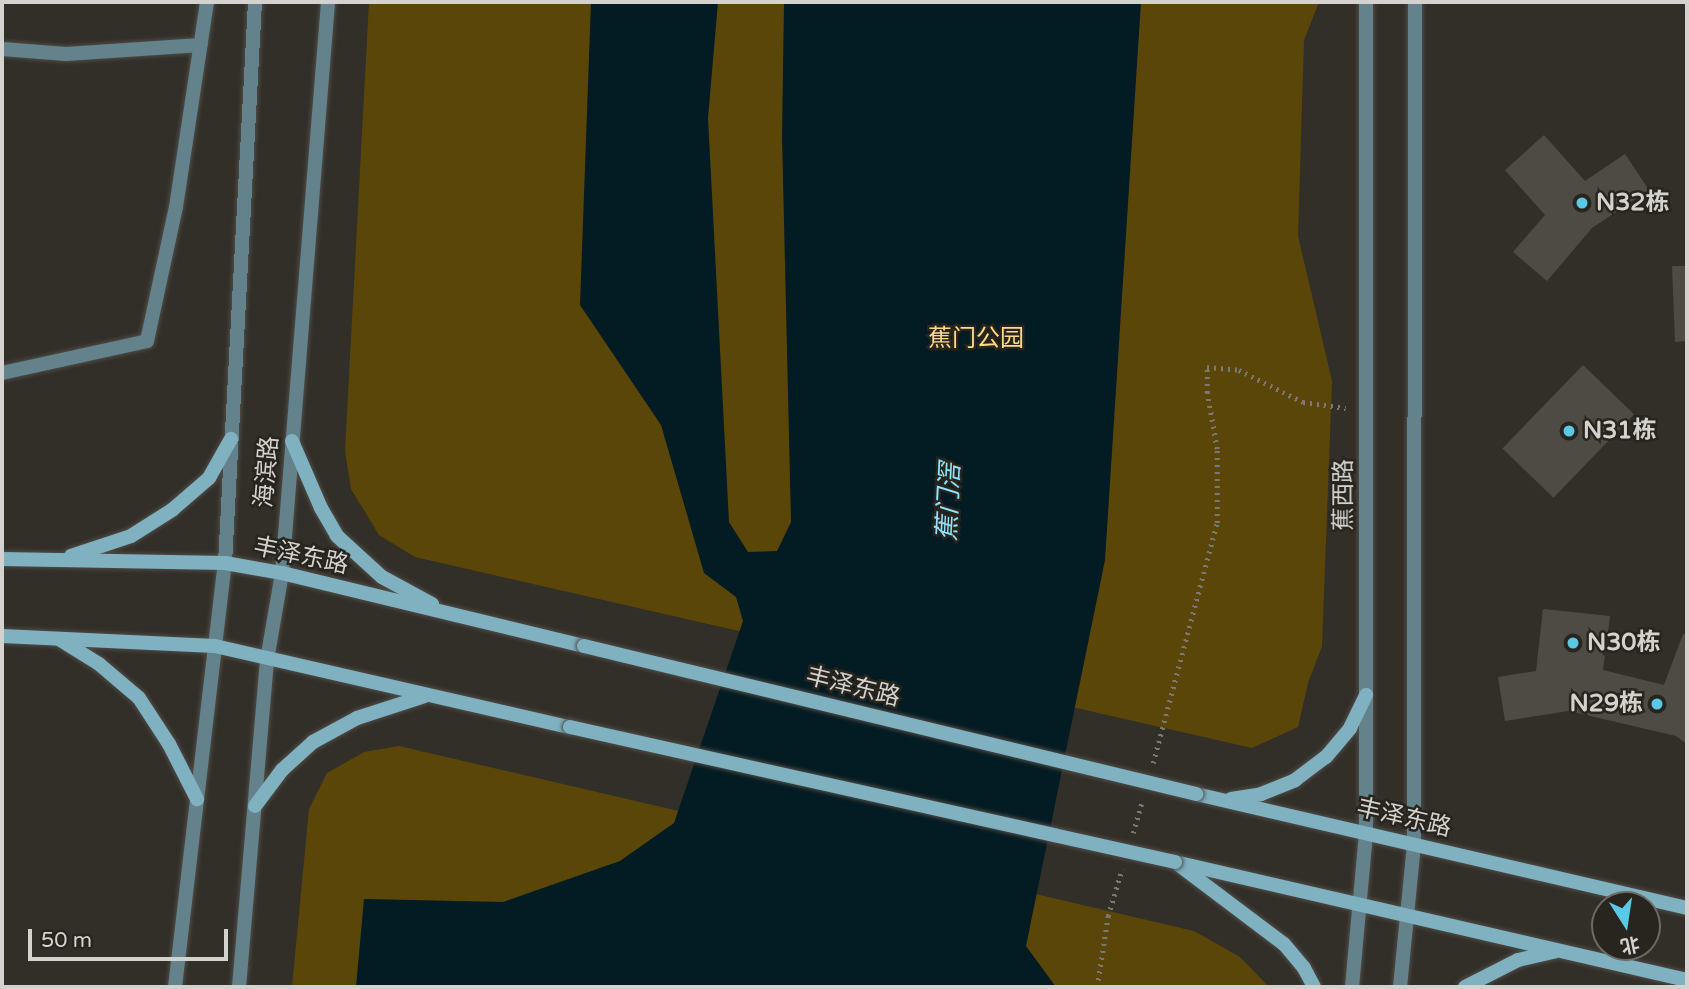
<!DOCTYPE html>
<meta charset="utf-8">
<style>
body{margin:0}
#map{position:relative;width:1689px;height:989px;overflow:hidden;background:#322f29;font-family:"Varela Round","Noto Sans SC",sans-serif}
div>[style]{position:absolute}
[style*='--x']{left:calc(var(--x)*1px);top:calc(var(--y)*1px);width:calc(var(--w)*1px);rotate:calc(var(--a)*1deg)}
.green>*{inset:0;background:#5b4609}
.water>*{inset:0;background:#031b22}
.building>*{inset:0;background:#4e4b44;transform-origin:0 0}
.path>*{height:4.5px;margin-top:-2.25px;transform-origin:0;background:repeating-linear-gradient(90deg,#7b7974 0 2px,transparent 0 7px)}
.roads{filter:drop-shadow(0 0 2px #4f4c47) drop-shadow(0 0 2px #4f4c47)}
.minor>*{height:14px;margin:-7px;padding:0 7px;transform-origin:7px;border-radius:7px;background:#64828b}
.tertiary>*{height:14px;margin:-7px;padding:0 7px;transform-origin:7px;border-radius:7px;background:#64828b}
.secondary>*{height:14px;margin:-7px;padding:0 7px;transform-origin:7px;border-radius:7px;background:#7fb1c0}
.bridges{filter:drop-shadow(0 0 2px #4f4c47) drop-shadow(0 0 2px #4f4c47)}
.secondary-bridge>*{height:14px;margin:-7px;padding:0 7px;transform-origin:7px;border-radius:7px;background:#7fb1c0}
.dots>*{width:19px;height:19px;translate:-50% -50%;box-sizing:border-box;border:4px solid #28251f;border-radius:50%}
span{translate:-50% -50%;white-space:nowrap;text-align:center;line-height:1.15;-webkit-text-stroke:5px #28251f;paint-order:stroke}
.poi-label{font-size:24px;color:#d3d2ce;font-weight:700}
.left{translate:0 -50%;text-align:left}
.right{translate:-100% -50%;text-align:right}
.park-label{font-size:24px;color:#fdda83}
.street-label{font-size:24px;color:#d3d2ce}
.water-label{font-size:26px;color:#8de3fd;font-style:italic}
.frame{position:absolute;inset:0;border:4px solid #d3d2ce;pointer-events:none}
.north{position:absolute;left:1591px;top:891px;width:70px;height:70px;box-sizing:border-box;background:#28251f;border:2px solid #6c6a65;border-radius:50%;rotate:168deg;font-size:19px;font-weight:700;line-height:28px;text-align:center;color:#d3d2ce}
.north::after{content:'';display:block;margin:auto;width:24px;height:32px;background:#5bc8e6;clip-path:polygon(50% 0,100% 100%,50% 72%,0 100%)}
.scale{position:absolute;left:28px;top:929px;width:200px;height:32px;box-sizing:border-box;border:4px solid #d3d2ce;border-top:0;padding-left:9px;font-size:21px;line-height:24px;white-space:nowrap;color:#d3d2ce;-webkit-text-stroke:5px #28251f;paint-order:stroke}
</style>
<div id="map">
<div class="green">
<div style="clip-path:polygon(369px 2px,1319px 2px,1304px 40px,1298px 236px,1332px 381px,1322px 646px,1308px 683px,1298px 727px,1252px 748px,415px 557px,379px 535px,351px 489px,345px 451px)"></div>
<div style="clip-path:polygon(399px 746px,1194px 931px,1240px 957px,1269px 987px,292px 987px,309px 809px,327px 773px,364px 752px)"></div>
</div>
<div class="water">
<div style="clip-path:polygon(591px 2px,718px 2px,708px 118px,729px 522px,748px 552px,777px 551px,791px 522px,782px 136px,784px 2px,1141px 2px,1105px 560px,1026px 946px,1056px 987px,356px 987px,364px 899px,503px 902px,620px 861px,674px 823px,743px 621px,736px 597px,704px 573px,661px 425px,580px 305px)"></div>
</div>
<div class="building">
<div style="clip-path:polygon(1544px 135px,1585px 181px,1625px 154px,1649px 190px,1592px 228px,1547px 281px,1513px 252px,1545px 215px,1505px 170px)"></div>
<div style="clip-path:polygon(1672px 266px,1687px 266px,1687px 341px,1675px 342px)"></div>
<div style="left:1583px;top:365px;width:71px;height:116px;rotate:44deg"></div>
<div style="clip-path:polygon(1543px 609px,1610px 616px,1603px 670px,1664px 685px,1683px 634px,1687px 635px,1687px 744px,1676px 736px,1569px 711px,1505px 721px,1498px 677px,1536px 671px)"></div>
</div>
<div class="path">
<div style="--x:1153;--y:763;--w:248;--a:-75.1"></div>
<div style="--x:1217;--y:523;--w:74;--a:-90"></div>
<div style="--x:1217;--y:449;--w:57;--a:-100.1"></div>
<div style="--x:1207;--y:393;--w:26;--a:-90"></div>
<div style="--x:1207;--y:367;--w:32;--a:5"></div>
<div style="--x:1239;--y:370;--w:72;--a:26.6"></div>
<div style="--x:1303;--y:402;--w:43;--a:7.9"></div>
<div style="--x:1133;--y:833;--w:33;--a:-74"></div>
<div style="--x:1097;--y:987;--w:72;--a:-81.2"></div>
<div style="--x:1108;--y:916;--w:49;--a:-73.4"></div>
</div>
<div class="roads">
<div class="minor">
<div style="--x:2;--y:49;--w:64;--a:4.5"></div>
<div style="--x:66;--y:54;--w:135;--a:-3.8"></div>
<div style="--x:2;--y:373;--w:148;--a:-12.4"></div>
<div style="--x:147;--y:341;--w:137;--a:-77.8"></div>
<div style="--x:176;--y:207;--w:207;--a:-81.4"></div>
</div>
<div class="tertiary">
<div style="--x:175;--y:987;--w:427;--a:-83.3"></div>
<div style="--x:225;--y:563;--w:562;--a:-86.94"></div>
<div style="--x:239;--y:987;--w:328;--a:-85.1"></div>
<div style="--x:267;--y:660;--w:88;--a:-80.2"></div>
<div style="--x:282;--y:573;--w:573;--a:-85.39"></div>
<div style="--x:1352;--y:987;--w:155;--a:-84.8"></div>
<div style="--x:1366;--y:833;--w:831;--a:-90"></div>
<div style="--x:1400;--y:987;--w:144;--a:-84.4"></div>
<div style="--x:1414;--y:844;--w:842;--a:-89.93"></div>
</div>
<div class="secondary">
<div style="--x:292;--y:441;--w:73;--a:66.6"></div>
<div style="--x:321;--y:508;--w:32;--a:60"></div>
<div style="--x:337;--y:536;--w:61;--a:42.3"></div>
<div style="--x:382;--y:577;--w:57;--a:28.4"></div>
<div style="--x:71;--y:556;--w:63;--a:-18.4"></div>
<div style="--x:131;--y:536;--w:49;--a:-32.4"></div>
<div style="--x:172;--y:510;--w:49;--a:-40.9"></div>
<div style="--x:209;--y:478;--w:45;--a:-60.6"></div>
<div style="--x:2;--y:559;--w:223;--a:1"></div>
<div style="--x:225;--y:563;--w:58;--a:10"></div>
<div style="--x:282;--y:573;--w:311;--a:13.6"></div>
<div style="--x:2;--y:636;--w:213;--a:2.7"></div>
<div style="--x:215;--y:646;--w:364;--a:12.9"></div>
<div style="--x:59;--y:639;--w:47;--a:32"></div>
<div style="--x:99;--y:664;--w:52;--a:40.4"></div>
<div style="--x:139;--y:698;--w:55;--a:56.9"></div>
<div style="--x:169;--y:744;--w:62;--a:63"></div>
<div style="--x:1196;--y:794;--w:504;--a:13.07"></div>
<div style="--x:1231;--y:799;--w:30;--a:-9"></div>
<div style="--x:1261;--y:794;--w:37;--a:-22"></div>
<div style="--x:1295;--y:780;--w:39;--a:-37"></div>
<div style="--x:1326;--y:757;--w:38;--a:-50"></div>
<div style="--x:1350;--y:728;--w:37;--a:-64"></div>
<div style="--x:255;--y:806;--w:45;--a:-53.1"></div>
<div style="--x:282;--y:770;--w:42;--a:-42.1"></div>
<div style="--x:313;--y:742;--w:50;--a:-28.6"></div>
<div style="--x:357;--y:718;--w:71;--a:-17.9"></div>
<div style="--x:1175;--y:862;--w:525;--a:12.98"></div>
<div style="--x:1179;--y:865;--w:131;--a:37"></div>
<div style="--x:1284;--y:944;--w:31;--a:50"></div>
<div style="--x:1304;--y:968;--w:21;--a:62"></div>
<div style="--x:1465;--y:987;--w:59;--a:-27"></div>
<div style="--x:1518;--y:960;--w:37;--a:-13"></div>
</div>
</div>
<div class="bridges">
<div class="secondary-bridge">
<div style="--x:584;--y:646;--w:630;--a:13.59"></div>
<div style="--x:570;--y:727;--w:620;--a:12.58"></div>
</div>
</div>
<div class="dots">
<div style="left:1582px;top:203px;background:#5bc8e6"></div>
<div style="left:1569px;top:431px;background:#5bc8e6"></div>
<div style="left:1573px;top:643px;background:#5bc8e6"></div>
<div style="left:1657px;top:704px;background:#5bc8e6"></div>
</div>
<div class="poi-label">
<span class="left" style="left:1596px;top:203px">N32栋</span>
<span class="left" style="left:1583px;top:431px">N31栋</span>
<span class="left" style="left:1587px;top:643px">N30栋</span>
<span class="right" style="left:1643px;top:704px">N29栋</span>
</div>
<div class="park-label">
<span style="left:976px;top:339px">蕉门公园</span>
</div>
<div class="street-label">
<span style="left:267px;top:472px;rotate:-85deg">海滨路</span>
<span style="left:1344px;top:495px;rotate:-90deg">蕉西路</span>
<span style="left:301px;top:556px;rotate:12deg">丰泽东路</span>
<span style="left:853px;top:687px;rotate:14deg">丰泽东路</span>
<span style="left:1404px;top:818px;rotate:13deg">丰泽东路</span>
</div>
<div class="water-label">
<span style="left:949px;top:502px;rotate:-87deg">蕉门滘</span>
</div>
<div class="frame"></div>
<div class="north">北</div>
<div class="scale">50 m</div>
</div>
